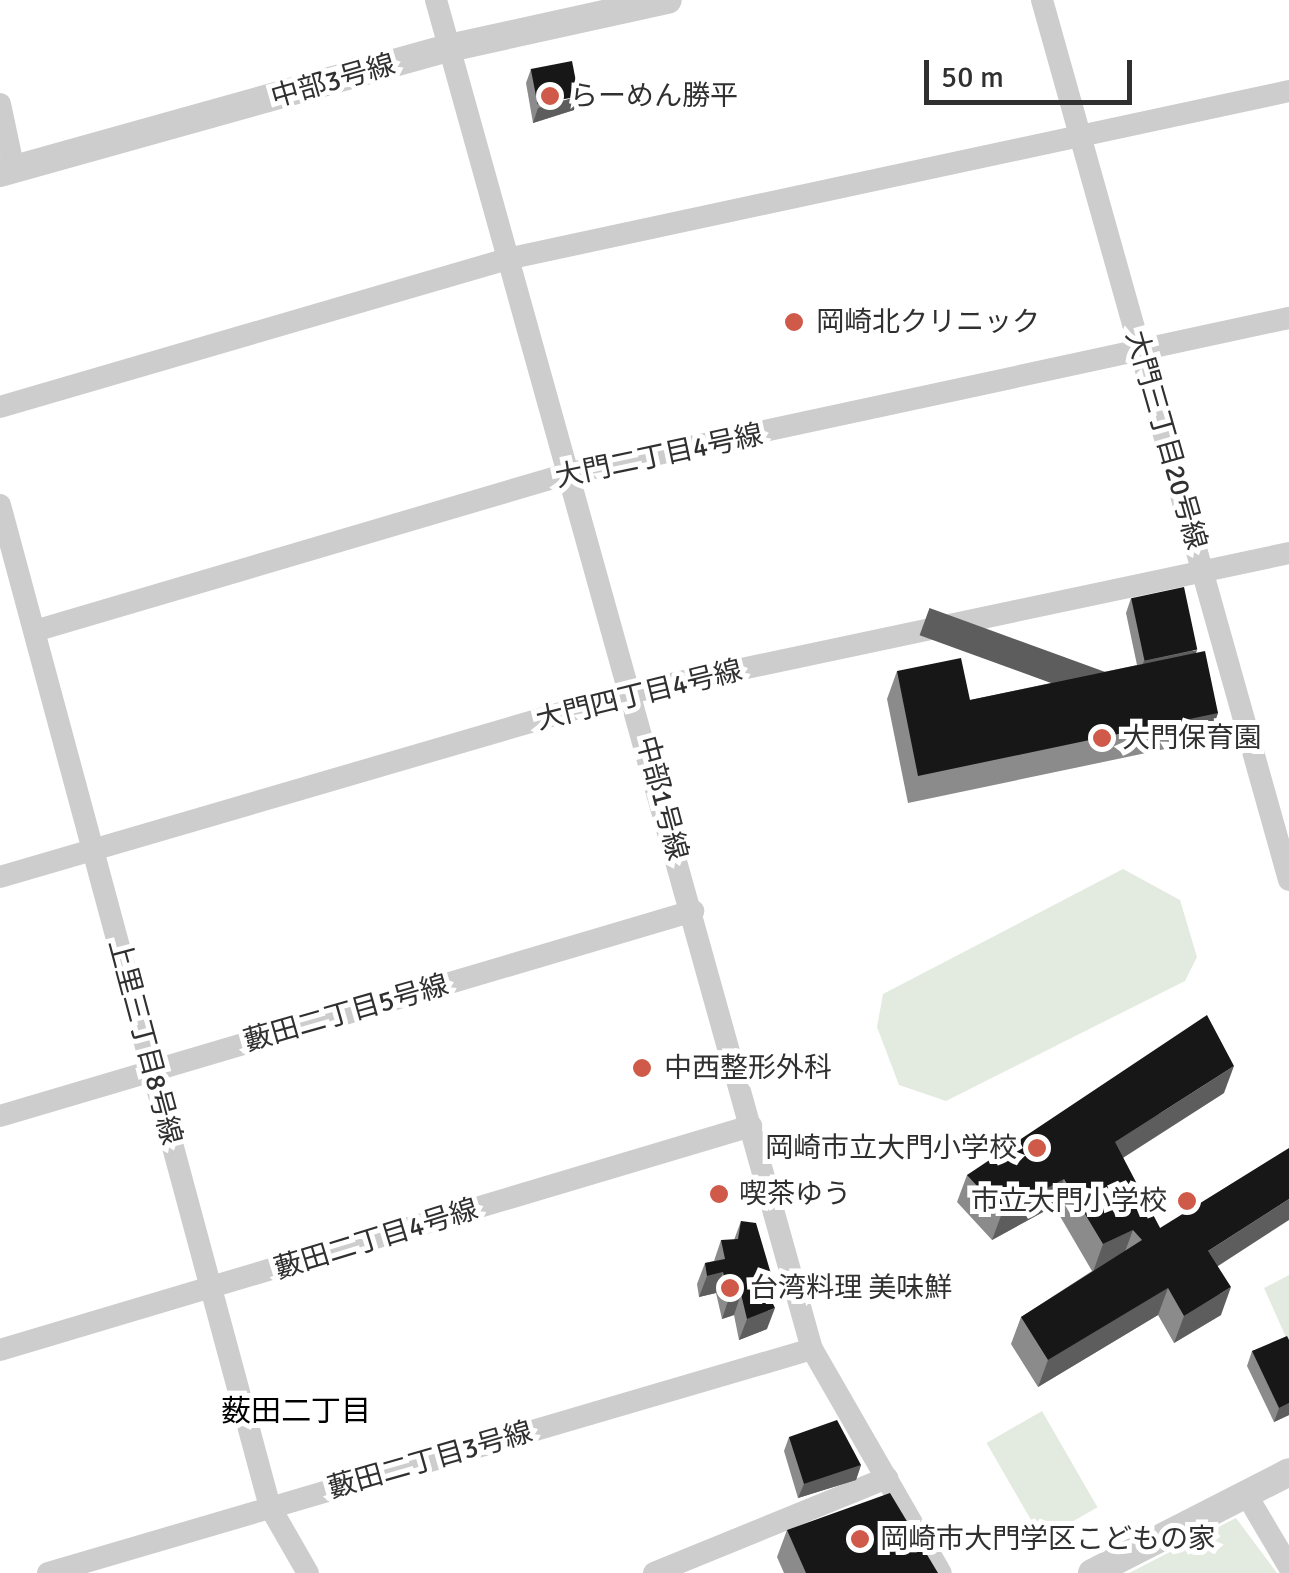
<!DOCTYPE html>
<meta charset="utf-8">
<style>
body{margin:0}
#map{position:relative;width:1289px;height:1573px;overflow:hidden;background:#fff;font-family:Signika,"Noto Sans JP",sans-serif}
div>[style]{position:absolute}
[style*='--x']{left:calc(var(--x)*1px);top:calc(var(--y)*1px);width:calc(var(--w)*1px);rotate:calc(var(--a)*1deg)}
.green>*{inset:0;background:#e3ebe0;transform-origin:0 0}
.minor>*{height:22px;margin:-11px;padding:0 11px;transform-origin:11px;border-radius:11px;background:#cdcdcd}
.tertiary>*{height:28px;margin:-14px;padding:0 14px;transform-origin:14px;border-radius:14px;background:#cdcdcd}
.wall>*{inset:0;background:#8b8b8b}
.shaded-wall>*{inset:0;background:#5d5d5d;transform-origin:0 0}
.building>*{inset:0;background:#171717;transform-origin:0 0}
.dots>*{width:28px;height:28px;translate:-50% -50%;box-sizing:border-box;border:5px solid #fff;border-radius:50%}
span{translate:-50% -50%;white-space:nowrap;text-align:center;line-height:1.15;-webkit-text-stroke:10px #fff;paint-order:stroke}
.street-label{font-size:28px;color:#303030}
.poi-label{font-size:28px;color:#303030}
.left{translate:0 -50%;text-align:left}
.right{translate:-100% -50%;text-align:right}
.neighbourhood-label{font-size:30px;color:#000}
.scale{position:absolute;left:924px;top:60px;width:208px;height:45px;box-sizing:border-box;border:5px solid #303030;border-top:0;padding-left:12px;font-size:30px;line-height:35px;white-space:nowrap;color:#303030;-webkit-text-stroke:8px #fff;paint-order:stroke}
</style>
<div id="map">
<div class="green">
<div style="clip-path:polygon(1123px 869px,1180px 900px,1197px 957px,1185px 981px,946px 1101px,899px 1085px,877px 1027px,883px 994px)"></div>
<div style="clip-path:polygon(1289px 1275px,1289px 1344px,1264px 1288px)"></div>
<div style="left:1042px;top:1411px;width:111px;height:64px;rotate:60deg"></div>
<div style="clip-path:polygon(1236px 1518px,1277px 1573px,1129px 1573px)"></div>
</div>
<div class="minor">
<div style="--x:436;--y:0;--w:1400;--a:74.43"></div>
<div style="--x:812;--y:1349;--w:258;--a:60.1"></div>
<div style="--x:1042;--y:0;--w:914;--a:74.32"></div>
<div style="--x:0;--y:104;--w:67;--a:78"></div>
<div style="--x:0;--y:407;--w:528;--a:-16.27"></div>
<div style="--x:507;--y:259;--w:800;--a:-12.12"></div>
<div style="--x:0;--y:505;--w:1038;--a:74.92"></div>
<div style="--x:270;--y:1507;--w:76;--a:60.1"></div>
<div style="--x:38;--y:630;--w:555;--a:-16.44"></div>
<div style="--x:570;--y:473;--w:736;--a:-12.17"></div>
<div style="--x:0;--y:877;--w:659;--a:-16.29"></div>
<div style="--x:633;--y:692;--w:671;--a:-11.96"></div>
<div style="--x:0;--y:1116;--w:723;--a:-16.48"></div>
<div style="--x:0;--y:1350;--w:784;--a:-16.61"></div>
<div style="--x:1246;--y:1494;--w:85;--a:59.5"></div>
<div style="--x:48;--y:1573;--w:796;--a:-16.34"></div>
<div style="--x:654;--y:1573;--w:252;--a:-22.2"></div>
</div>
<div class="tertiary">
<div style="--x:0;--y:173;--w:466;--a:-15.6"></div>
<div style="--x:449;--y:48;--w:224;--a:-12.4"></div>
<div style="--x:1092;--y:1573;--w:221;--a:-27.1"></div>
</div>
<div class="wall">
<div style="clip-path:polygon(531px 69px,574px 110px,533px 123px,526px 83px)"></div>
<div style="clip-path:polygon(1131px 598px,1196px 653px,1218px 713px,1208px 740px,908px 803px,887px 699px,897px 671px,970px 700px,1137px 665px,1126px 613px)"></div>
<div style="clip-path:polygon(1224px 1093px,1123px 1158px,1160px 1228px,1218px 1266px,1221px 1315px,1174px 1343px,1158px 1315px,1038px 1387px,1011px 1344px,1021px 1317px,1092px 1271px,1054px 1206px,992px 1240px,957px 1202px,967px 1175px)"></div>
<div style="clip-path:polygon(741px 1221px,769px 1296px,767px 1329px,739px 1340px,734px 1315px,722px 1319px,716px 1293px,699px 1297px,697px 1284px,705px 1263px,714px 1261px,721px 1240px,734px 1240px)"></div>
<div style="clip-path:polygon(1289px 1340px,1289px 1415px,1274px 1422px,1247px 1366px,1252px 1351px)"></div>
<div style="clip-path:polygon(789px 1437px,861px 1465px,856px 1480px,798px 1498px,784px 1451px)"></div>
<div style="clip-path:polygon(787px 1530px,938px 1573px,784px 1573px,777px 1557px)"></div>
</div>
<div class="shaded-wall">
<div style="clip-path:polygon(579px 96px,574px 110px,533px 123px,538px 108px)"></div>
<div style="clip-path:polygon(1197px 650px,1192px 664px,1138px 675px,1144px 661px)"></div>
<div style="left:1218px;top:713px;width:29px;height:307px;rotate:110deg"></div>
<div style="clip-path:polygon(1234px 1066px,1224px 1093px,1105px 1169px,1115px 1142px)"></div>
<div style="clip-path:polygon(1064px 1179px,1054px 1206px,992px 1240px,1002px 1213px)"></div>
<div style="clip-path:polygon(1289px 1199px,1289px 1220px,1198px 1279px,1208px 1251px)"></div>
<div style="clip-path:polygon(1133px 1230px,1123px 1257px,1093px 1272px,1103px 1244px)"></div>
<div style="clip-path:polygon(723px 1272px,716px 1293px,699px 1297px,707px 1276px)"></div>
<div style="clip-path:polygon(763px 1283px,774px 1284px,766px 1305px)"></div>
<div style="clip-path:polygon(1231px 1287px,1221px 1315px,1174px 1343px,1184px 1316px)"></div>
<div style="clip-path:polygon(1168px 1288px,1158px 1315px,1038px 1387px,1048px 1360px)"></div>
<div style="clip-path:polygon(741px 1294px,734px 1315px,722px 1319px,729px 1298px)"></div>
<div style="clip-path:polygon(775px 1308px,767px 1329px,739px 1340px,747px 1319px)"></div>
<div style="clip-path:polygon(1289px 1403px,1289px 1415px,1274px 1422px,1279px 1408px)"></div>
<div style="clip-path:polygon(861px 1465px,856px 1480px,798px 1498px,804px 1484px)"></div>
</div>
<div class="building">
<div style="left:572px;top:61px;width:36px;height:42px;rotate:79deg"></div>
<div style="left:1184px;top:587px;width:64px;height:54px;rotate:78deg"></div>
<div style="clip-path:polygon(1205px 651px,1218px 713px,918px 776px,897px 671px,961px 658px,970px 700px)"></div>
<div style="clip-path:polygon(1207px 1015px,1234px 1066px,1115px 1142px,1160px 1228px,1289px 1148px,1289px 1199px,1208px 1251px,1231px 1287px,1184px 1316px,1168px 1288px,1048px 1360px,1021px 1317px,1142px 1240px,1133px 1230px,1103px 1244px,1064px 1179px,1002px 1213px,967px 1175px)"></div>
<div style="clip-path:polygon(741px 1221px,756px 1223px,774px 1284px,763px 1283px,775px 1308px,747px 1319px,741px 1294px,729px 1298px,723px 1272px,707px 1276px,705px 1263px,725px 1259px,721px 1240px,738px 1239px)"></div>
<div style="clip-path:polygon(1287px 1336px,1289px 1340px,1289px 1403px,1279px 1408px,1252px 1351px)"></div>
<div style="clip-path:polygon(837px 1420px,861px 1465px,804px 1484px,789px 1437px)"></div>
<div style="clip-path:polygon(890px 1493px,938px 1573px,806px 1573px,787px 1530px)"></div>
</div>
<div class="dots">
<div style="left:550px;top:96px;background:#d05a49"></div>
<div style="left:794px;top:322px;background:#d05a49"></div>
<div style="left:1102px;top:738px;background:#d05a49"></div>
<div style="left:642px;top:1068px;background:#d05a49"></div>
<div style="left:1037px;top:1148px;background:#d05a49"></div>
<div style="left:719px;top:1194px;background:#d05a49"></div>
<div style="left:1187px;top:1201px;background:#d05a49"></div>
<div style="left:730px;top:1288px;background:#d05a49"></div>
<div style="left:860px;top:1539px;background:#d05a49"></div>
</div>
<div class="street-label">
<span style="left:333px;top:81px;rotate:-16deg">中部3号線</span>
<span style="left:1166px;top:440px;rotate:74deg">大門三丁目20号線</span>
<span style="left:659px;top:456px;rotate:-12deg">大門二丁目4号線</span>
<span style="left:639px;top:695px;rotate:-14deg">大門四丁目4号線</span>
<span style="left:662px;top:798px;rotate:75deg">中部1号線</span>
<span style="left:346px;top:1013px;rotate:-16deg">藪田二丁目5号線</span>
<span style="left:145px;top:1042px;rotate:75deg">上里三丁目8号線</span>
<span style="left:376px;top:1239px;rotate:-17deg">藪田二丁目4号線</span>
<span style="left:430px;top:1460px;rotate:-16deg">藪田二丁目3号線</span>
</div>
<div class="poi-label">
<span class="left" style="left:570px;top:96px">らーめん勝平</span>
<span class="left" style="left:816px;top:322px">岡崎北クリニック</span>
<span class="left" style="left:1122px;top:738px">大門保育園</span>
<span class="left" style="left:664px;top:1068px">中西整形外科</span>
<span class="right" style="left:1017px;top:1148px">岡崎市立大門小学校</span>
<span class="left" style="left:739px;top:1194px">喫茶ゆう</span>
<span class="right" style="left:1167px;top:1201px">市立大門小学校</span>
<span class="left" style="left:750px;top:1288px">台湾料理 美味鮮</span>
<span class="left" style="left:880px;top:1539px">岡崎市大門学区こどもの家</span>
</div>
<div class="neighbourhood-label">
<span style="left:296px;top:1412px">薮田二丁目</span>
</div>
<div class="scale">50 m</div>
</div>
